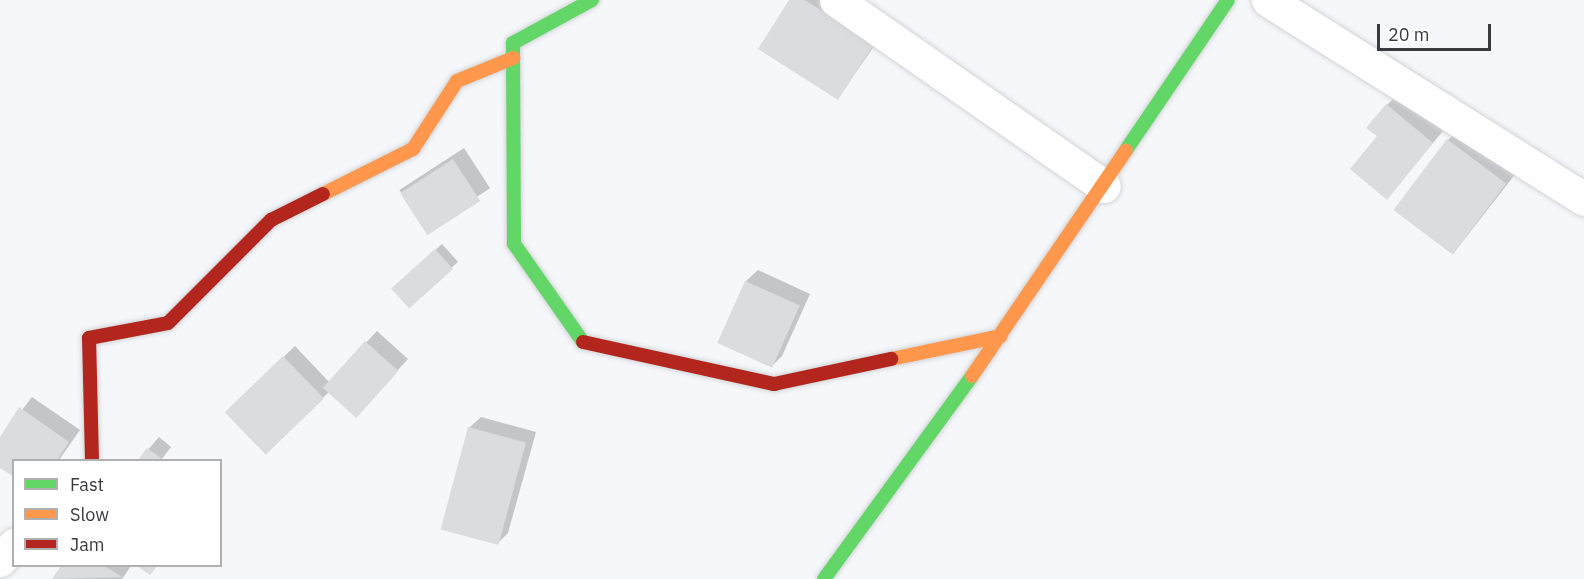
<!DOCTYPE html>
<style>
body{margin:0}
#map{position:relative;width:1584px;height:579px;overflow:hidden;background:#f5f7fa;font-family:"IBM Plex Sans",sans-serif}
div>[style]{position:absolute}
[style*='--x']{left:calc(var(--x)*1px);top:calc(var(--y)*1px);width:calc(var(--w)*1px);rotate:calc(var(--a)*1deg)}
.shadow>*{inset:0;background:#0003;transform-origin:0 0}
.building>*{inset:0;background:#dbdcdf;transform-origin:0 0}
.roads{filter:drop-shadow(0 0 2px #d2d4d6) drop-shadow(0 0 2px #d2d4d6)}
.street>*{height:33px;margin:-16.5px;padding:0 16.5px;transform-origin:16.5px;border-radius:16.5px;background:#fefefe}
.fast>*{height:14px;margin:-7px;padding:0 7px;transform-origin:7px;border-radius:7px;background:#63d668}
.slow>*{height:14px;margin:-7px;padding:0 7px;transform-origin:7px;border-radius:7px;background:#ff974d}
.jam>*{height:14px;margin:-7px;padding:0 7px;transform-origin:7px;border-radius:7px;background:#b3261e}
span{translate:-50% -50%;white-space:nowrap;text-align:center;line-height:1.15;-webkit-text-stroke:5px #fff;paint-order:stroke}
.legend{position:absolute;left:12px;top:459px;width:210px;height:108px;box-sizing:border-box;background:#fff;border:2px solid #b0b0b1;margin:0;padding:8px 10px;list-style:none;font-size:18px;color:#393a3d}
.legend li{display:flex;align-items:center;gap:12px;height:30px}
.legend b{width:30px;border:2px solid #b0b0b1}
.scale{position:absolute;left:1377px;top:24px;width:114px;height:27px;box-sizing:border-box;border:3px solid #393a3d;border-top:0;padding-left:8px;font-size:18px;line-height:21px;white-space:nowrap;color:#393a3d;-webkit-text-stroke:4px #fff;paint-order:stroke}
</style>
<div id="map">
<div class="shadow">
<div style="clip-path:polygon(791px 0,834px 0,884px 32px,838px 98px)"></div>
<div style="clip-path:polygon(1398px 94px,1443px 131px,1387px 198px,1379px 136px,1387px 105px)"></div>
<div style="clip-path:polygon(1463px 125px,1520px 168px,1453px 254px,1448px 140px)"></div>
<div style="left:464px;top:148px;width:48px;height:77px;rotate:57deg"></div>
<div style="left:442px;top:244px;width:24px;height:67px;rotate:48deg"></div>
<div style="clip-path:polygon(758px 270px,810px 294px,782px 356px,771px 367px,718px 342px,746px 281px)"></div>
<div style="clip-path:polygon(377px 331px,408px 359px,366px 405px,329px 392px,265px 453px,238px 401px,295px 346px,329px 382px)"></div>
<div style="clip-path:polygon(32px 397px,80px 430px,59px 460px,14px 460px,0 466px,0 439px)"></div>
<div style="clip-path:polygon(481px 417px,536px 432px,508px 533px,497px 544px,469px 428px)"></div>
<div style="clip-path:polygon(159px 437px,171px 447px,161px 460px,139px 460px)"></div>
<div style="clip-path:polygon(63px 566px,131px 566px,122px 579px,54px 579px)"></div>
</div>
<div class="building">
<div style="clip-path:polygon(789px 0,805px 0,874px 44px,838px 100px,758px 49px)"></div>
<div style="clip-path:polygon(1386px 104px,1433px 143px,1387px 200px,1350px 169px,1377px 136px,1366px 128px)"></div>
<div style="left:1447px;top:139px;width:74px;height:89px;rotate:37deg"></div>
<div style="left:453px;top:159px;width:50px;height:63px;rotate:57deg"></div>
<div style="left:435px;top:249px;width:27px;height:59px;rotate:48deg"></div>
<div style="left:745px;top:281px;width:60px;height:68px;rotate:24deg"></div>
<div style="left:365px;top:341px;width:45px;height:63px;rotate:42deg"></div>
<div style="left:283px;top:356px;width:59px;height:81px;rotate:46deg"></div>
<div style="clip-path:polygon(19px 407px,69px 442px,57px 460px,14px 460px,14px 477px,0 468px,0 437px)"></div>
<div style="left:468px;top:427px;width:60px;height:106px;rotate:15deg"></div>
<div style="clip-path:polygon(147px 448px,161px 458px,160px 460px,138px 460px)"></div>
<div style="clip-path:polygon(61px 566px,105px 566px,122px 577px,52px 579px)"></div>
<div style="clip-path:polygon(137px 566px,157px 566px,150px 575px)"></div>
</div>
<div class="roads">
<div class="street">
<div style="--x:836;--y:0;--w:326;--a:34.8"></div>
<div style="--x:1268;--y:0;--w:373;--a:32.2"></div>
<div style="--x:0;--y:560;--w:21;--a:-47"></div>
</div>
<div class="fast">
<div style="--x:1126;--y:150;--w:181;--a:-55.8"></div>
<div style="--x:583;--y:342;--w:120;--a:-125.1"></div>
<div style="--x:514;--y:244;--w:201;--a:-90.3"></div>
<div style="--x:513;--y:43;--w:90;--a:-28.6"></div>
<div style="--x:824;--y:579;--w:251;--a:-53.9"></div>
</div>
<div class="slow">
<div style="--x:323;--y:194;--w:101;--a:-26.6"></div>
<div style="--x:413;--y:149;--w:81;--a:-57.1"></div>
<div style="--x:457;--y:81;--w:61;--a:-22.3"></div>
<div style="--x:891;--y:359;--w:112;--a:-11.8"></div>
<div style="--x:972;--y:376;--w:273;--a:-55.7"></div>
</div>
<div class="jam">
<div style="--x:583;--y:342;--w:196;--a:12.4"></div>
<div style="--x:774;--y:384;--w:120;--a:-12.1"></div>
<div style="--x:92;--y:460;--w:122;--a:-91.4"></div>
<div style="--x:89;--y:338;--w:80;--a:-10.8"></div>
<div style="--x:168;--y:323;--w:146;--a:-45"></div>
<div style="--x:271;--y:220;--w:58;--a:-26.6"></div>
</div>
</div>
<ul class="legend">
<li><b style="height:8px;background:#63d668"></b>Fast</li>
<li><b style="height:8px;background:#ff974d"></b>Slow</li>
<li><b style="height:8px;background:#b3261e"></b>Jam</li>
</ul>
<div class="scale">20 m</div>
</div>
